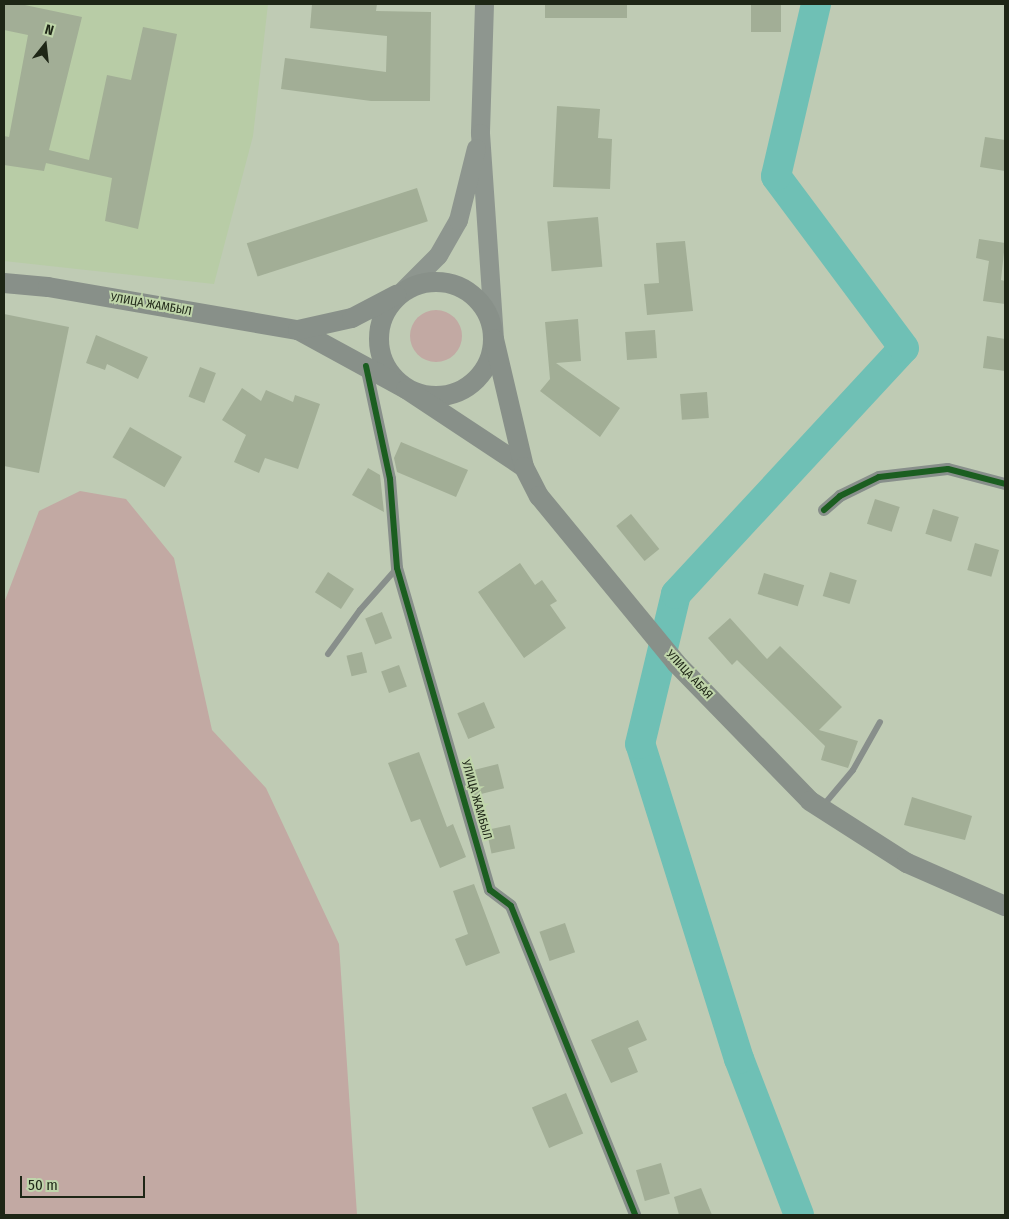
<!DOCTYPE html>
<meta charset="utf-8">
<style>
body{margin:0}
#map{position:relative;width:1009px;height:1219px;overflow:hidden;background:#bfcbb4;font-family:"Fira Sans Condensed",sans-serif}
div>[style]{position:absolute}
[style*='--x']{left:calc(var(--x)*1px);top:calc(var(--y)*1px);width:calc(var(--w)*1px);rotate:calc(var(--a)*1deg)}
.built>*{inset:0;background:#b8cca6}
.green>*{inset:0;background:#c2a9a3}
.round{border-radius:50%}
.river>*{height:30px;margin:-15px;padding:0 15px;transform-origin:15px;border-radius:15px;background:#6fc0b5}
.building>*{inset:0;background:#a2ae96;transform-origin:0 0}
.service>*{height:6px;margin:-3px;padding:0 3px;transform-origin:3px;border-radius:3px;background:#888f8b}
.minor>*{height:12px;margin:-6px;padding:0 6px;transform-origin:6px;border-radius:6px;background:#888f8b}
.secondary>*{height:19px;margin:-9.5px;padding:0 9.5px;transform-origin:9.5px;border-radius:9.5px;background:#8e968f}
.primary>*{height:20px;margin:-10px;padding:0 10px;transform-origin:10px;border-radius:10px;background:#889089}
.primary>.ring{margin:-10px;padding:0;box-sizing:content-box;background:none;border:20px solid #889089;border-radius:50%}
.cycleway>*{height:6px;margin:-3px;padding:0 3px;transform-origin:3px;border-radius:3px;background:#1b5e20}
span{translate:-50% -50%;white-space:nowrap;text-align:center;line-height:1.15;-webkit-text-stroke:4px #bfd5aa;paint-order:stroke}
.street-label{font-size:12px;color:#1e2616}
.frame{position:absolute;inset:0;border:5px solid #1e2616;pointer-events:none}
.north{position:absolute;left:20px;top:20px;width:50px;height:50px;-webkit-text-stroke:4px #bfd5aa;paint-order:stroke;rotate:16deg;font-size:14px;font-weight:700;line-height:20px;text-align:center;color:#1e2616}
.north::after{content:'';display:block;margin:auto;width:18px;height:22px;background:#1e2616;clip-path:polygon(50% 0,100% 100%,50% 72%,0 100%)}
.scale{position:absolute;left:20px;top:1176px;width:125px;height:22px;box-sizing:border-box;border:2px solid #1e2616;border-top:0;padding-left:6px;font-size:15px;line-height:18px;white-space:nowrap;color:#1e2616;-webkit-text-stroke:4px #bfd5aa;paint-order:stroke}
</style>
<div id="map">
<div class="built">
<div style="clip-path:polygon(4px 4px,268px 4px,253px 136px,214px 284px,4px 261px)"></div>
</div>
<div class="green">
<div class="round" style="left:410px;top:310px;width:52px;height:52px"></div>
<div style="clip-path:polygon(80px 491px,126px 499px,174px 558px,212px 730px,266px 788px,339px 944px,357px 1215px,4px 1215px,4px 603px,39px 511px)"></div>
</div>
<div class="river">
<div style="--x:799;--y:1215;--w:167;--a:-111"></div>
<div style="--x:739;--y:1059;--w:330;--a:-107.4"></div>
<div style="--x:640;--y:744;--w:154;--a:-76.5"></div>
<div style="--x:676;--y:594;--w:335;--a:-47.2"></div>
<div style="--x:904;--y:348;--w:214;--a:-126.7"></div>
<div style="--x:776;--y:176;--w:177;--a:-76.9"></div>
</div>
<div class="building">
<div style="clip-path:polygon(4px 4px,20px 4px,82px 17px,49px 150px,89px 160px,107px 75px,131px 80px,143px 27px,177px 34px,138px 229px,105px 221px,112px 178px,46px 163px,44px 171px,4px 165px,4px 136px,9px 137px,28px 35px,4px 30px)"></div>
<div style="clip-path:polygon(312px 4px,377px 4px,376px 11px,431px 12px,430px 101px,371px 101px,281px 89px,285px 58px,386px 72px,387px 36px,310px 28px)"></div>
<div style="left:545px;top:4px;width:82px;height:14px"></div>
<div style="left:751px;top:4px;width:30px;height:28px"></div>
<div style="clip-path:polygon(557px 106px,600px 109px,598px 138px,612px 139px,610px 189px,553px 187px)"></div>
<div style="clip-path:polygon(985px 137px,1005px 140px,1005px 171px,980px 167px)"></div>
<div style="left:417px;top:188px;width:35px;height:179px;rotate:72deg"></div>
<div style="left:598px;top:217px;width:50px;height:51px;rotate:85deg"></div>
<div style="clip-path:polygon(979px 239px,1005px 243px,1001px 280px,1005px 281px,1005px 304px,983px 301px,989px 261px,976px 258px)"></div>
<div style="clip-path:polygon(685px 241px,693px 311px,647px 315px,644px 284px,659px 283px,656px 243px)"></div>
<div style="clip-path:polygon(4px 314px,69px 327px,39px 473px,4px 466px)"></div>
<div style="clip-path:polygon(578px 319px,581px 361px,556px 363px,620px 408px,600px 437px,540px 391px,550px 379px,545px 322px)"></div>
<div style="left:655px;top:330px;width:28px;height:30px;rotate:86deg"></div>
<div style="clip-path:polygon(96px 335px,148px 357px,138px 379px,107px 364px,105px 370px,86px 363px)"></div>
<div style="clip-path:polygon(987px 336px,1005px 339px,1005px 371px,983px 368px)"></div>
<div style="left:200px;top:367px;width:17px;height:32px;rotate:21deg"></div>
<div style="clip-path:polygon(242px 388px,261px 401px,266px 390px,293px 402px,295px 395px,320px 404px,298px 469px,265px 458px,259px 473px,234px 462px,246px 435px,222px 420px)"></div>
<div style="left:707px;top:392px;width:26px;height:27px;rotate:86deg"></div>
<div style="left:130px;top:427px;width:60px;height:35px;rotate:30deg"></div>
<div style="clip-path:polygon(401px 442px,468px 470px,456px 497px,397px 472px,394px 458px)"></div>
<div style="clip-path:polygon(368px 468px,380px 475px,384px 512px,352px 495px)"></div>
<div style="left:875px;top:499px;width:26px;height:26px;rotate:18deg"></div>
<div style="left:933px;top:509px;width:27px;height:26px;rotate:17deg"></div>
<div style="left:631px;top:514px;width:45px;height:19px;rotate:51deg"></div>
<div style="left:975px;top:543px;width:25px;height:28px;rotate:16deg"></div>
<div style="clip-path:polygon(520px 563px,535px 585px,542px 580px,557px 601px,550px 605px,566px 628px,524px 658px,478px 592px)"></div>
<div style="left:328px;top:572px;width:31px;height:24px;rotate:33deg"></div>
<div style="left:830px;top:572px;width:28px;height:25px;rotate:17deg"></div>
<div style="left:764px;top:573px;width:42px;height:22px;rotate:17deg"></div>
<div style="left:382px;top:612px;width:28px;height:18px;rotate:69deg"></div>
<div style="clip-path:polygon(730px 618px,767px 659px,780px 646px,842px 707px,819px 730px,858px 741px,848px 768px,821px 760px,825px 746px,737px 660px,732px 665px,708px 638px)"></div>
<div style="left:362px;top:652px;width:21px;height:16px;rotate:76deg"></div>
<div style="left:399px;top:665px;width:23px;height:19px;rotate:70deg"></div>
<div style="left:484px;top:702px;width:28px;height:29px;rotate:67deg"></div>
<div style="clip-path:polygon(419px 752px,447px 827px,453px 824px,466px 857px,440px 868px,420px 819px,411px 822px,388px 763px)"></div>
<div style="left:498px;top:764px;width:25px;height:31px;rotate:76deg"></div>
<div style="clip-path:polygon(912px 797px,972px 816px,965px 840px,904px 825px)"></div>
<div style="left:510px;top:825px;width:24px;height:24px;rotate:78deg"></div>
<div style="clip-path:polygon(474px 884px,500px 953px,466px 966px,455px 939px,468px 934px,453px 891px)"></div>
<div style="left:565px;top:923px;width:31px;height:27px;rotate:71deg"></div>
<div style="clip-path:polygon(638px 1020px,647px 1040px,628px 1048px,638px 1072px,611px 1083px,591px 1040px)"></div>
<div style="left:566px;top:1093px;width:44px;height:37px;rotate:67deg"></div>
<div style="left:661px;top:1163px;width:32px;height:26px;rotate:74deg"></div>
<div style="clip-path:polygon(701px 1188px,712px 1215px,679px 1215px,674px 1197px)"></div>
</div>
<div class="service">
<div style="--x:328;--y:654;--w:54;--a:-54"></div>
<div style="--x:360;--y:610;--w:56;--a:-48.6"></div>
<div style="--x:822;--y:807;--w:48;--a:-50"></div>
<div style="--x:853;--y:770;--w:55;--a:-60.6"></div>
</div>
<div class="minor">
<div style="--x:366;--y:366;--w:116;--a:78"></div>
<div style="--x:390;--y:479;--w:89;--a:85.5"></div>
<div style="--x:397;--y:568;--w:335;--a:73.9"></div>
<div style="--x:490;--y:890;--w:26;--a:37"></div>
<div style="--x:511;--y:906;--w:333;--a:68.1"></div>
<div style="--x:824;--y:510;--w:21;--a:-41"></div>
<div style="--x:840;--y:496;--w:43;--a:-26"></div>
<div style="--x:879;--y:477;--w:69;--a:-6.6"></div>
<div style="--x:948;--y:469;--w:59;--a:14.7"></div>
</div>
<div class="secondary">
<div style="--x:484;--y:4;--w:129;--a:91.8"></div>
<div style="--x:480;--y:133;--w:206;--a:86.1"></div>
<div style="--x:401;--y:292;--w:52;--a:-45"></div>
<div style="--x:438;--y:255;--w:40;--a:-60.3"></div>
<div style="--x:458;--y:220;--w:74;--a:-76"></div>
</div>
<div class="primary">
<div class="ring" style="left:379px;top:282px;width:94px;height:94px"></div>
<div style="--x:4;--y:283;--w:44;--a:5.2"></div>
<div style="--x:48;--y:287;--w:254;--a:9.8"></div>
<div style="--x:298;--y:330;--w:123;--a:28.6"></div>
<div style="--x:406;--y:389;--w:141;--a:33.5"></div>
<div style="--x:298;--y:330;--w:55;--a:-12.5"></div>
<div style="--x:352;--y:318;--w:50;--a:-27.6"></div>
<div style="--x:494;--y:339;--w:131;--a:76.8"></div>
<div style="--x:524;--y:467;--w:33;--a:63"></div>
<div style="--x:539;--y:496;--w:216;--a:50.6"></div>
<div style="--x:676;--y:663;--w:192;--a:45.8"></div>
<div style="--x:810;--y:801;--w:115;--a:32.6"></div>
<div style="--x:907;--y:863;--w:107;--a:23.7"></div>
</div>
<div class="cycleway">
<div style="--x:366;--y:366;--w:116;--a:78"></div>
<div style="--x:390;--y:479;--w:89;--a:85.5"></div>
<div style="--x:397;--y:568;--w:335;--a:73.9"></div>
<div style="--x:490;--y:890;--w:26;--a:37"></div>
<div style="--x:511;--y:906;--w:333;--a:68.1"></div>
<div style="--x:824;--y:510;--w:21;--a:-41"></div>
<div style="--x:840;--y:496;--w:43;--a:-26"></div>
<div style="--x:879;--y:477;--w:69;--a:-6.6"></div>
<div style="--x:948;--y:469;--w:59;--a:14.7"></div>
</div>
<div class="street-label">
<span style="left:151px;top:305px;rotate:10deg">УЛИЦА ЖАМБЫЛ</span>
<span style="left:689px;top:675px;rotate:47deg">УЛИЦА АБАЯ</span>
<span style="left:476px;top:800px;rotate:74deg">УЛИЦА ЖАМБЫЛ</span>
</div>
<div class="frame"></div>
<div class="north">N</div>
<div class="scale">50 m</div>
</div>
